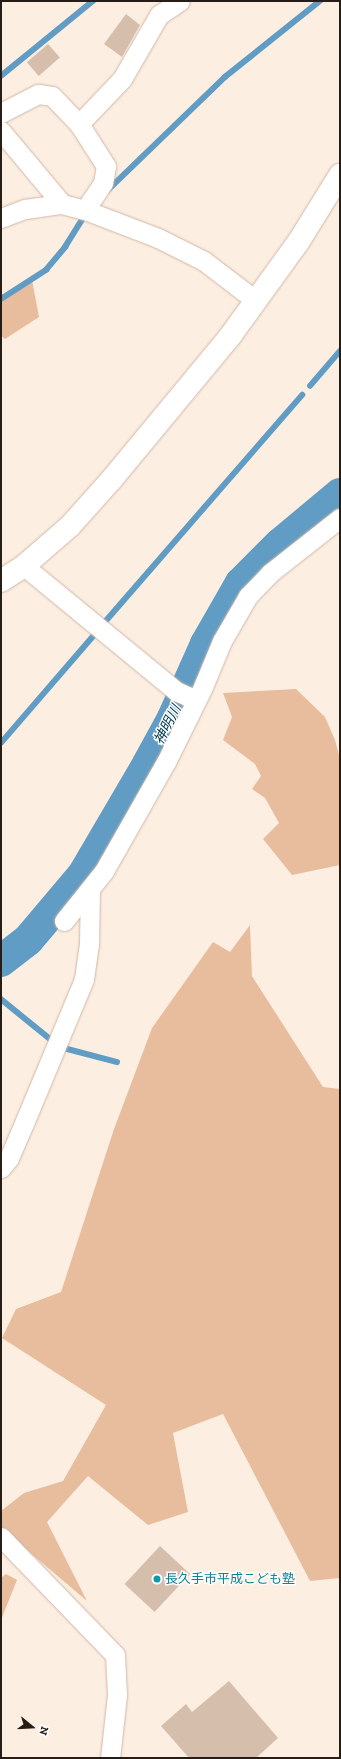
<!DOCTYPE html>
<meta charset="utf-8">
<style>
body{margin:0}
#map{position:relative;width:341px;height:1759px;overflow:hidden;background:#fdeee2;font-family:"Zilla Slab","Noto Sans JP",serif}
div>[style]{position:absolute}
[style*='--x']{left:calc(var(--x)*1px);top:calc(var(--y)*1px);width:calc(var(--w)*1px);rotate:calc(var(--a)*1deg)}
.green>*{inset:0;background:#e8bd9d}
.stream>*{height:5.5px;margin:-2.75px;padding:0 2.75px;transform-origin:2.75px;border-radius:2.75px;background:#609cc3}
.river>*{height:32px;margin:-16px;padding:0 16px;transform-origin:16px;border-radius:16px;background:#609cc3}
.building>*{inset:0;background:#d6beac;transform-origin:0 0}
.roads{filter:drop-shadow(0 0 1px #d0b8a6) drop-shadow(0 0 1px #d0b8a6)}
.minor>*{height:19px;margin:-9.5px;padding:0 9.5px;transform-origin:9.5px;border-radius:9.5px;background:#fff}
.tertiary>*{height:22px;margin:-11px;padding:0 11px;transform-origin:11px;border-radius:11px;background:#fff}
.dots>*{width:11px;height:11px;translate:-50% -50%;box-sizing:border-box;border:2px solid #fefefe;border-radius:50%}
span{translate:-50% -50%;white-space:nowrap;text-align:center;line-height:1.15;-webkit-text-stroke:3px #fefefe;paint-order:stroke}
.culture-label{font-size:13px;color:#0d838f}
.left{translate:0 -50%;text-align:left}
.water-label{font-size:14px;color:#023751;font-style:italic}
.frame{position:absolute;inset:0;border:2px solid #261d16;pointer-events:none}
.north{position:absolute;left:12px;top:1707px;width:40px;height:40px;-webkit-text-stroke:3px #fefefe;paint-order:stroke;rotate:108deg;font-size:11px;font-weight:700;line-height:16px;text-align:center;color:#261d16}
.north::after{content:'';display:block;margin:auto;width:14px;height:18px;background:#261d16;clip-path:polygon(50% 0,100% 100%,50% 72%,0 100%)}
</style>
<div id="map">
<div class="green">
<div style="clip-path:polygon(32px 280px,39px 317px,5px 339px,1px 336px,1px 300px)"></div>
<div style="clip-path:polygon(296px 689px,325px 717px,335px 740px,340px 759px,340px 865px,292px 875px,263px 839px,279px 823px,265px 798px,252px 789px,261px 776px,255px 764px,223px 740px,232px 717px,223px 693px)"></div>
<div style="clip-path:polygon(250px 925px,252px 976px,323px 1087px,340px 1089px,340px 1578px,310px 1581px,223px 1414px,173px 1433px,188px 1512px,148px 1525px,88px 1476px,47px 1522px,87px 1601px,1px 1528px,1px 1511px,24px 1493px,63px 1481px,106px 1405px,2px 1338px,16px 1309px,61px 1292px,114px 1129px,152px 1028px,213px 942px,230px 952px)"></div>
<div style="clip-path:polygon(6px 1574px,17px 1580px,1px 1620px,1px 1578px)"></div>
</div>
<div class="stream">
<div style="--x:1;--y:76;--w:119;--a:-39.2"></div>
<div style="--x:106;--y:192;--w:165;--a:-44"></div>
<div style="--x:225;--y:77;--w:122;--a:-38.7"></div>
<div style="--x:1;--y:299;--w:54;--a:-32.8"></div>
<div style="--x:46;--y:270;--w:30;--a:-50"></div>
<div style="--x:65;--y:247;--w:39;--a:-58"></div>
<div style="--x:310;--y:386;--w:46;--a:-49.4"></div>
<div style="--x:104;--y:623;--w:302;--a:-49"></div>
<div style="--x:1;--y:743;--w:144;--a:-49.2"></div>
<div style="--x:1;--y:999;--w:76;--a:39.1"></div>
<div style="--x:60;--y:1047;--w:59;--a:14.7"></div>
</div>
<div class="river">
<div style="--x:1;--y:961;--w:34;--a:-38"></div>
<div style="--x:28;--y:940;--w:85;--a:-49.8"></div>
<div style="--x:83;--y:875;--w:129;--a:-59.6"></div>
<div style="--x:148;--y:764;--w:50;--a:-61.4"></div>
<div style="--x:172;--y:720;--w:83;--a:-65.9"></div>
<div style="--x:206;--y:644;--w:70;--a:-60.2"></div>
<div style="--x:241;--y:583;--w:55;--a:-45"></div>
<div style="--x:280;--y:544;--w:78;--a:-39.8"></div>
</div>
<div class="building">
<div style="clip-path:polygon(126px 14px,140px 25px,122px 57px,104px 44px)"></div>
<div style="left:48px;top:44px;width:18px;height:28px;rotate:49deg"></div>
<div style="left:160px;top:1546px;width:41px;height:52px;rotate:43deg"></div>
<div style="clip-path:polygon(229px 1681px,278px 1738px,256px 1758px,189px 1758px,161px 1726px,186px 1704px,192px 1712px)"></div>
</div>
<div class="roads">
<div class="minor">
<div style="--x:1;--y:113;--w:42;--a:-27.2"></div>
<div style="--x:38;--y:94;--w:14;--a:8"></div>
<div style="--x:52;--y:96;--w:39;--a:46"></div>
<div style="--x:79;--y:124;--w:62;--a:-46.3"></div>
<div style="--x:122;--y:79;--w:74;--a:-60"></div>
<div style="--x:159;--y:15;--w:25;--a:-34"></div>
<div style="--x:79;--y:124;--w:50;--a:57.3"></div>
<div style="--x:106;--y:166;--w:17;--a:100"></div>
<div style="--x:103;--y:183;--w:32;--a:124"></div>
<div style="--x:1;--y:131;--w:95;--a:50.1"></div>
<div style="--x:1;--y:218;--w:26;--a:-21"></div>
<div style="--x:25;--y:209;--w:37;--a:-8"></div>
<div style="--x:62;--y:204;--w:24;--a:15"></div>
<div style="--x:85;--y:210;--w:78;--a:21"></div>
<div style="--x:158;--y:238;--w:51;--a:26.6"></div>
<div style="--x:204;--y:261;--w:64;--a:37.4"></div>
<div style="--x:24;--y:566;--w:197;--a:39.4"></div>
<div style="--x:176;--y:691;--w:22;--a:24"></div>
<div style="--x:64;--y:921;--w:64;--a:-51.3"></div>
<div style="--x:104;--y:871;--w:125;--a:-60.4"></div>
<div style="--x:166;--y:762;--w:81;--a:-63.7"></div>
<div style="--x:202;--y:689;--w:52;--a:-67.4"></div>
<div style="--x:222;--y:641;--w:52;--a:-60"></div>
<div style="--x:248;--y:596;--w:32;--a:-46"></div>
<div style="--x:270;--y:573;--w:89;--a:-38.2"></div>
<div style="--x:1;--y:1168;--w:13;--a:-51"></div>
<div style="--x:9;--y:1158;--w:40;--a:-66.6"></div>
<div style="--x:25;--y:1121;--w:154;--a:-67.4"></div>
<div style="--x:84;--y:979;--w:34;--a:-82"></div>
<div style="--x:89;--y:945;--w:56;--a:-89"></div>
<div style="--x:1;--y:1537;--w:164;--a:46"></div>
<div style="--x:115;--y:1655;--w:40;--a:87.1"></div>
<div style="--x:117;--y:1695;--w:63;--a:96.3"></div>
</div>
<div class="tertiary">
<div style="--x:1;--y:581;--w:27;--a:-33"></div>
<div style="--x:24;--y:566;--w:61;--a:-41"></div>
<div style="--x:70;--y:526;--w:63;--a:-48.2"></div>
<div style="--x:112;--y:479;--w:187;--a:-50.4"></div>
<div style="--x:231;--y:335;--w:116;--a:-54.1"></div>
<div style="--x:299;--y:241;--w:78;--a:-58.2"></div>
</div>
</div>
<div class="dots">
<div style="left:157px;top:1579px;background:#0f9aa8"></div>
</div>
<div class="culture-label">
<span class="left" style="left:165px;top:1579px">長久手市平成こども塾</span>
</div>
<div class="water-label">
<span style="left:168px;top:725px;rotate:-63deg">神明川</span>
</div>
<div class="frame"></div>
<div class="north">N</div>
</div>
